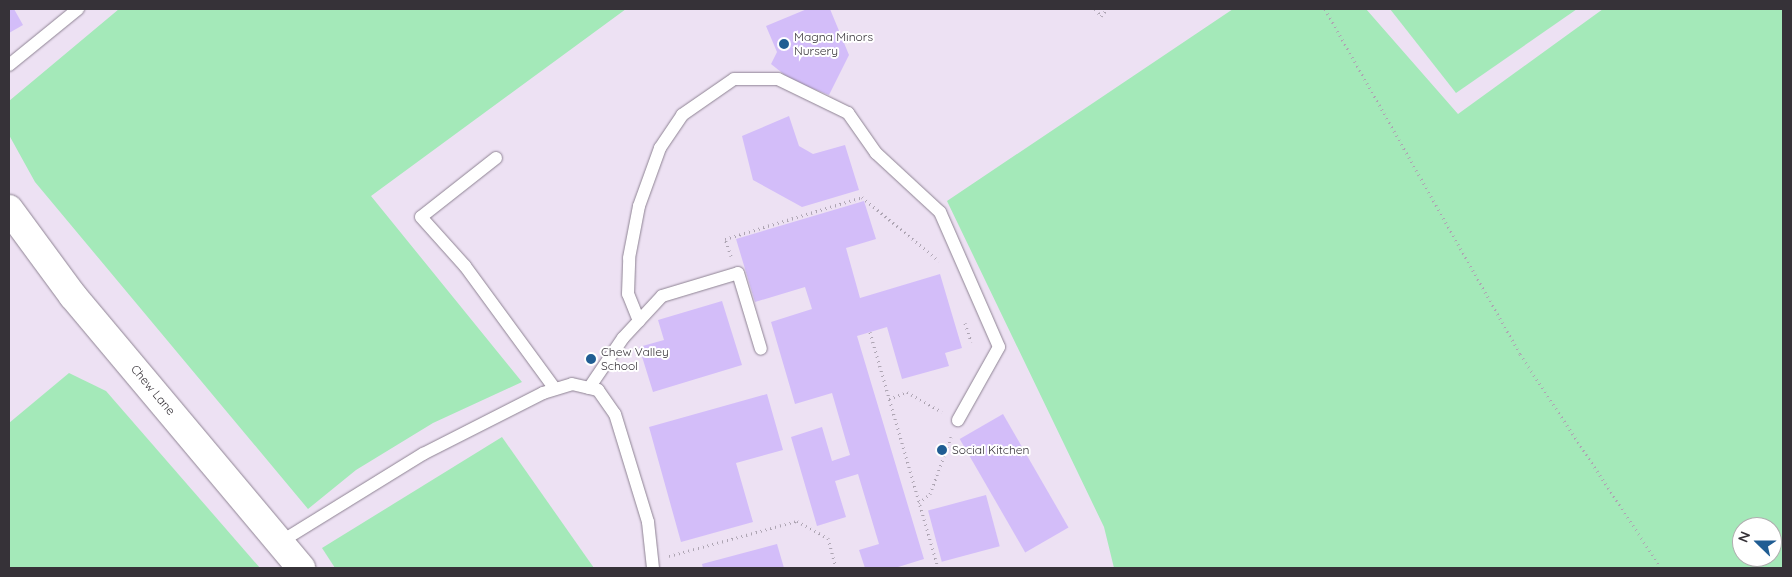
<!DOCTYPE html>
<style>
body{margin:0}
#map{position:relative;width:1792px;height:577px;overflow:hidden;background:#ede1f3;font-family:Quicksand,sans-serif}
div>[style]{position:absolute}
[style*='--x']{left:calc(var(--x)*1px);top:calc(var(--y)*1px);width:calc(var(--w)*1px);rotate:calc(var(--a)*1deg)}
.green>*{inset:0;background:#a4e9b9}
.building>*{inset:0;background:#d3bdf9;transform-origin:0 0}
.path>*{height:3px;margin-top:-1.5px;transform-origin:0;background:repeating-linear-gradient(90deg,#aea5b3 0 1px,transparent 0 5px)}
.roads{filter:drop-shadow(0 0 1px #8e8393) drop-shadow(0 0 1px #8e8393)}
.service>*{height:12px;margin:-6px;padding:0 6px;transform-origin:6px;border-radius:6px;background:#fff}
.secondary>*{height:28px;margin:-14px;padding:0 14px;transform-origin:14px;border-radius:14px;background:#fff}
.dots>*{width:14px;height:14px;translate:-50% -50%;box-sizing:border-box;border:2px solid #fff;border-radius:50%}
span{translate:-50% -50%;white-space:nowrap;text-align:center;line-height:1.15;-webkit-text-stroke:4px #fff;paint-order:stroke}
.poi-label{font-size:12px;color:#363238}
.left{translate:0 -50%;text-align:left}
.street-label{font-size:12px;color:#363238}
.frame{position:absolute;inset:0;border:10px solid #363238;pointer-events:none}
.north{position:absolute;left:1732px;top:517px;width:50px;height:50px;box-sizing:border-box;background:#fff;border:1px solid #afadaf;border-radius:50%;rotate:292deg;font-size:14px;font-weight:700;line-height:20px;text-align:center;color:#363238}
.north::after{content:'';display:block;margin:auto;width:18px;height:22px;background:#205d93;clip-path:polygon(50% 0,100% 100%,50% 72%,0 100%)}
</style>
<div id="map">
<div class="green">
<div style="clip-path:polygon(119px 9px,626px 9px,371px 196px,522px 382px,433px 423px,356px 470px,308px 509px,35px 182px,9px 135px,9px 101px)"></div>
<div style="clip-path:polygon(evenodd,1233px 9px,1366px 9px,1458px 114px,1603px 9px,1783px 9px,1783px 568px,1114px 568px,1104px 527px,947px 201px,1233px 9px,1742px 527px,1772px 527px,1772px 557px,1742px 557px,1742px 527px)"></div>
<div style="clip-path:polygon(1390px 9px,1577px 9px,1456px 93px)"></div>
<div style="clip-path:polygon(69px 373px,106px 391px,260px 568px,9px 568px,9px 423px)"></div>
<div style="clip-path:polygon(502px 437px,594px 568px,335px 568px,322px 548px)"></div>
</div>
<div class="building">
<div style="clip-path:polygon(9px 9px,14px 9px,23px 25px,9px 33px)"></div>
<div style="clip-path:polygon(807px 9px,830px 9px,849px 55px,829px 95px,791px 80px,771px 64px,777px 52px,766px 26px)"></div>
<div style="clip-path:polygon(789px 116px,799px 146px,813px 154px,845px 145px,859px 190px,802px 207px,753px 180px,742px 136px)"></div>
<div style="clip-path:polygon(864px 201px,876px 239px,846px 248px,860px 298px,940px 274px,962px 348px,945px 353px,949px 366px,902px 379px,887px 327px,857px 336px,924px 559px,895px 568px,865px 568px,859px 550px,879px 544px,858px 474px,835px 481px,846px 517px,817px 526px,791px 437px,822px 427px,832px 461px,850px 455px,832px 393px,795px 404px,771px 322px,812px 309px,805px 287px,755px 302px,736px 239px)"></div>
<div style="clip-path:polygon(722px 301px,742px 365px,653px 392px,639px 347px,664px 340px,658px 320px)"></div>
<div style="clip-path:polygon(767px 394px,783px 450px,736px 463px,753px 522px,681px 542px,649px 427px)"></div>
<div style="left:1003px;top:414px;width:131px;height:50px;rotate:60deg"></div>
<div style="left:986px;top:495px;width:53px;height:60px;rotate:75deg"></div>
<div style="clip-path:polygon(777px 544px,784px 568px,703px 568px,702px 564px)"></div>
</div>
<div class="path">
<div style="--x:1095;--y:9;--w:9;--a:49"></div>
<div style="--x:1101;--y:16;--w:9;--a:-49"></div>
<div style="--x:1325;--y:9;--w:396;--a:60.5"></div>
<div style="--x:1520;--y:354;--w:256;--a:56.6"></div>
<div style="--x:731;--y:256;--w:18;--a:-109"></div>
<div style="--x:725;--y:239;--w:143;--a:-17"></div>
<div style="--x:862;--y:197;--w:100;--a:39.7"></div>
<div style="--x:965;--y:323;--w:20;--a:72"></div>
<div style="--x:870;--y:332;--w:241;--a:73.9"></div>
<div style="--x:889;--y:399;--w:19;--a:-21"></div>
<div style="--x:907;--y:392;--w:40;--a:29.7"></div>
<div style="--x:919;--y:503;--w:14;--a:-39"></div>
<div style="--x:930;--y:494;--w:61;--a:-69.8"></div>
<div style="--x:669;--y:556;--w:133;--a:-15.3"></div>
<div style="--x:797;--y:521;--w:35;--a:29"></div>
<div style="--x:828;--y:538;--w:31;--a:75"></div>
</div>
<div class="roads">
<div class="service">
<div style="--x:9;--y:65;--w:89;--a:-39.1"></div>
<div style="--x:496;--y:158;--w:95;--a:141.8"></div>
<div style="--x:421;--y:217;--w:66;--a:48.1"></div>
<div style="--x:465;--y:266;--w:152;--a:53.8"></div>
<div style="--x:639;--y:321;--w:29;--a:-112"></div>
<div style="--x:628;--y:294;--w:36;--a:-88"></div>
<div style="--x:629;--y:258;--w:53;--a:-79.1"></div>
<div style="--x:639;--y:206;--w:62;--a:-70.1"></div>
<div style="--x:660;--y:148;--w:40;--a:-56"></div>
<div style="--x:682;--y:115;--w:63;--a:-34.7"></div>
<div style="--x:734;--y:79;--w:44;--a:0"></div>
<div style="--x:778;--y:79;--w:78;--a:25.9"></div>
<div style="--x:848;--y:113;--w:49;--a:55"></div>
<div style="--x:876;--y:153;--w:87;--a:42.7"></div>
<div style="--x:940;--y:212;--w:147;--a:66.4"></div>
<div style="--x:999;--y:347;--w:84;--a:119.3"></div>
<div style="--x:589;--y:388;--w:60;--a:-55.8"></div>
<div style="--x:623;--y:338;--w:57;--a:-47.1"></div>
<div style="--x:662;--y:296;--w:79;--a:-16.8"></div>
<div style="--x:738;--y:273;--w:79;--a:73.2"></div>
<div style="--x:282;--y:541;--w:166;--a:-31.7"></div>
<div style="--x:423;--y:454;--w:135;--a:-26.9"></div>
<div style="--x:543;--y:393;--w:30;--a:-17"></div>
<div style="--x:572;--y:384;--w:27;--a:13"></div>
<div style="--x:598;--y:390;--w:29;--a:55"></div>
<div style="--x:615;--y:414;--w:113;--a:73"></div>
<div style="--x:648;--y:522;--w:46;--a:83.8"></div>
</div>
<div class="secondary">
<div style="--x:9;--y:209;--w:108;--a:53.7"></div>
<div style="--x:73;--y:296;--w:355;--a:50"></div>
</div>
</div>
<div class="dots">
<div style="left:784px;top:44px;background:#205d93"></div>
<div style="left:591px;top:359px;background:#205d93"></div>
<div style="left:942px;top:450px;background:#205d93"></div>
</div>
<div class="poi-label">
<span class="left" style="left:794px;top:44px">Magna Minors<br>Nursery</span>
<span class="left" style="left:601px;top:359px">Chew Valley<br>School</span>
<span class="left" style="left:952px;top:450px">Social Kitchen</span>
</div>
<div class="street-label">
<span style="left:153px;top:390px;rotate:50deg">Chew Lane</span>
</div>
<div class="frame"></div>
<div class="north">N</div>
</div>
